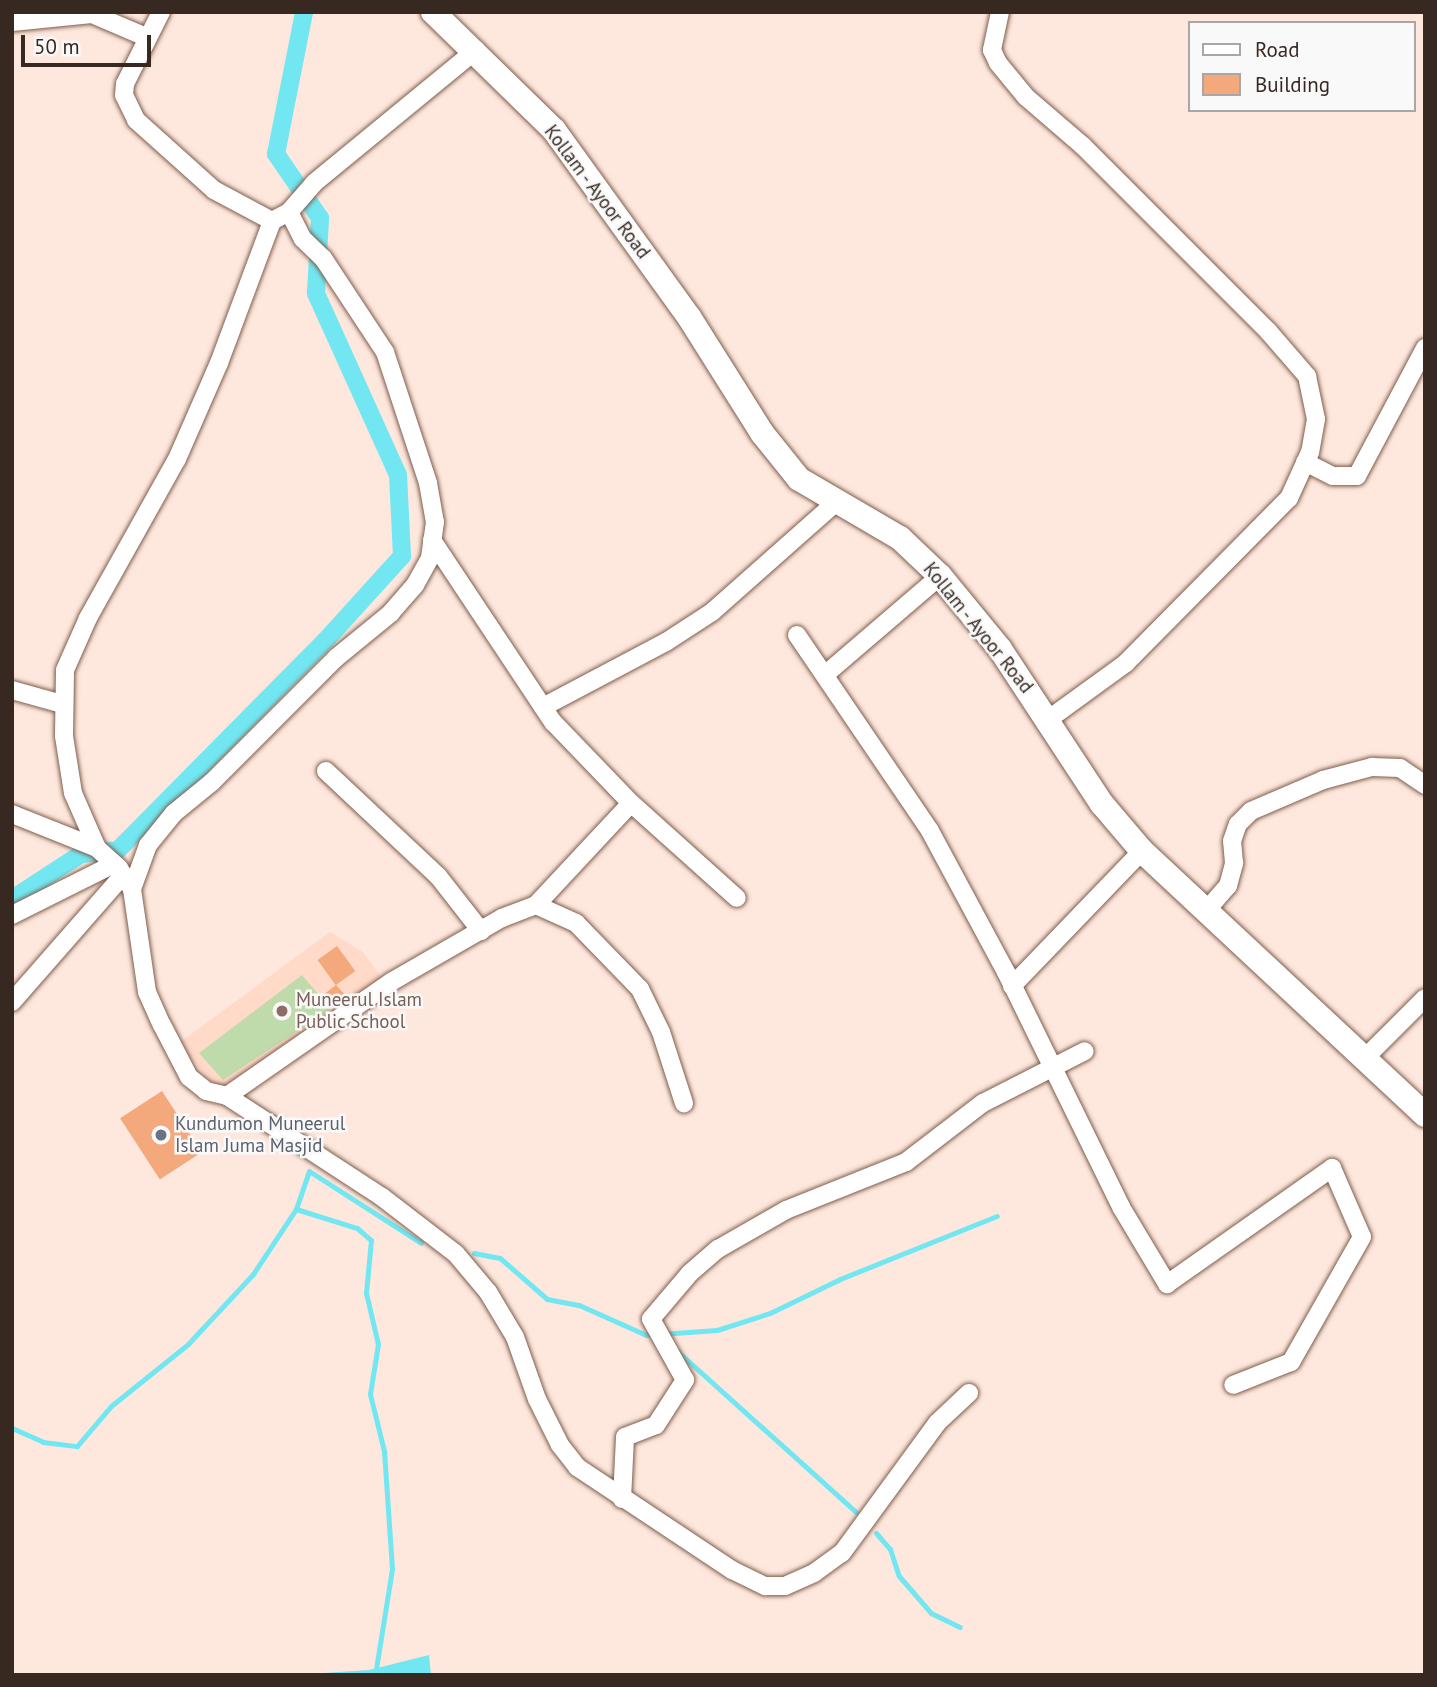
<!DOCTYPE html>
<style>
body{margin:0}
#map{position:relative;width:1437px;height:1687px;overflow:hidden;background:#fee7dc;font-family:"PT Sans",sans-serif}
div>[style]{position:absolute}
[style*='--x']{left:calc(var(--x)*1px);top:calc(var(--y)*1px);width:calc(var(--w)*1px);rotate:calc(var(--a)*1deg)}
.built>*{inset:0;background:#ffdac8}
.green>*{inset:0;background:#c0dbab}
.water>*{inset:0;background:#72e7f2}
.stream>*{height:5px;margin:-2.5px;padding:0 2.5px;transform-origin:2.5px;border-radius:2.5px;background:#72e7f2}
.canal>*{height:18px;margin:-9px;padding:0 9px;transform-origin:9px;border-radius:9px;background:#72e7f2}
.building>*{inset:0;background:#f3a97b;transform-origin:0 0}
.roads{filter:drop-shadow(0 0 2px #7e5d4d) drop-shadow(0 0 2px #7e5d4d)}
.street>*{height:18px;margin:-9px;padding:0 9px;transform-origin:9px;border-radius:9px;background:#fff}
.secondary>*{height:24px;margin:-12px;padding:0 12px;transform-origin:12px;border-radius:12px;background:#fff}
.dots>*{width:19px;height:19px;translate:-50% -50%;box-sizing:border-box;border:4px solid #f9f9f9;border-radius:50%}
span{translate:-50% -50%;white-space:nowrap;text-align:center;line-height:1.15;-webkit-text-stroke:5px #f9f9f9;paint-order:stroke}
.street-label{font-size:19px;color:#372922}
.education-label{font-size:19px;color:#785e54}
.left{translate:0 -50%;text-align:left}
.worship-label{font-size:19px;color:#5b616d}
.frame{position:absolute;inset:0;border:14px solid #372922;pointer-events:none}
.legend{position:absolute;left:1188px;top:21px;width:228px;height:91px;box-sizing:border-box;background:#f9f9f9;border:2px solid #aba6a3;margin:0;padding:9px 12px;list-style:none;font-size:21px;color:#372922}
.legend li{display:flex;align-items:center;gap:14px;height:35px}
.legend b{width:35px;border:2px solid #aba6a3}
.scale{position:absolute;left:21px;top:35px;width:130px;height:32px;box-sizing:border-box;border:4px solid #372922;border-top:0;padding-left:9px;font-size:21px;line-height:24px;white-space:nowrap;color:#372922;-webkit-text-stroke:5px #f9f9f9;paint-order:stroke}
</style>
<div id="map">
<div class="built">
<div style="clip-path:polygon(330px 932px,363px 952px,383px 980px,250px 1076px,222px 1088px,208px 1079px,179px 1043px)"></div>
</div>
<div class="green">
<div style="clip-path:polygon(302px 975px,331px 1009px,223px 1080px,199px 1053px)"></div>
</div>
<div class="water">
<div style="clip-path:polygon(429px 1655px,431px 1675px,294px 1675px,369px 1670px)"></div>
</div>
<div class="stream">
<div style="--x:296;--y:1209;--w:64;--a:17.3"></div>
<div style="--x:357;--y:1228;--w:18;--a:41"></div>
<div style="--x:371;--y:1240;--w:53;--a:95.4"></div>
<div style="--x:366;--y:1293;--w:52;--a:76.8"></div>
<div style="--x:378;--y:1344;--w:51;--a:99.1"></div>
<div style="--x:370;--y:1394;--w:59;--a:76.2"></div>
<div style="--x:384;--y:1451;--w:118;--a:86.1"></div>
<div style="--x:392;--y:1569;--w:101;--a:99.1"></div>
<div style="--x:474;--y:1253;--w:26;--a:11"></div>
<div style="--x:500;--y:1258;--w:62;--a:41.1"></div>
<div style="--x:547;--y:1299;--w:33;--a:11"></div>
<div style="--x:579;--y:1305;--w:73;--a:24.1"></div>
<div style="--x:646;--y:1335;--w:71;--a:-4"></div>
<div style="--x:717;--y:1330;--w:56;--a:-17.8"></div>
<div style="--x:770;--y:1313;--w:78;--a:-25.9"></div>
<div style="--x:840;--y:1279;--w:169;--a:-21.9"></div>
<div style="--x:676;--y:1350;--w:242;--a:42"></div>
<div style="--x:12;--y:1428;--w:34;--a:24"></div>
<div style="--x:43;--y:1442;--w:34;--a:7"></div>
<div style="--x:77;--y:1446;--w:52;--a:-49.6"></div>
<div style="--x:111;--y:1406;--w:99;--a:-38.8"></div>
<div style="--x:188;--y:1344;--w:96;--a:-47.1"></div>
<div style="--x:253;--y:1274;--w:78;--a:-56.5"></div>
<div style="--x:296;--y:1209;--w:40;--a:-71.1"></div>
<div style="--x:309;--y:1171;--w:133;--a:32.7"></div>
<div style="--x:876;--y:1533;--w:21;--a:49"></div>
<div style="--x:890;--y:1549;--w:28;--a:72"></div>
<div style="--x:899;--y:1576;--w:49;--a:49.1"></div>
<div style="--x:931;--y:1613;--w:32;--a:26"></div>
</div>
<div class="canal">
<div style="--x:12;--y:899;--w:82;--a:-33.1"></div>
<div style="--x:81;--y:854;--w:37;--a:-6"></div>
<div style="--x:118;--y:850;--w:294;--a:-45.3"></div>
<div style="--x:325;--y:641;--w:115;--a:-47.8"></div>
<div style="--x:402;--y:556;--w:81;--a:-92.8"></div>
<div style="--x:398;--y:475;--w:200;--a:-114.3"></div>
<div style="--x:316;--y:293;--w:75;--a:-86.9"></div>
<div style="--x:320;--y:218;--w:78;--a:-124.5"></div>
<div style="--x:276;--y:154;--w:145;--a:-78.8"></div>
</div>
<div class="building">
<div style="left:337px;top:946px;width:31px;height:24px;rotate:54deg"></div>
<div style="clip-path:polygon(336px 985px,348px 998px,334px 1006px,323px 995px)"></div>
<div style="left:162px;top:1091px;width:73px;height:50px;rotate:57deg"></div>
</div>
<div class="roads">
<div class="street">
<div style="--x:161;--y:12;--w:80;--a:116.6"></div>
<div style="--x:125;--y:84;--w:11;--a:95"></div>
<div style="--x:124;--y:95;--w:28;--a:64"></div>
<div style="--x:136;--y:120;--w:105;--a:41.9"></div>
<div style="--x:214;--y:190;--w:66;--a:28.1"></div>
<div style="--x:272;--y:221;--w:19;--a:-28"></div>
<div style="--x:289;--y:212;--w:38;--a:-49"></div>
<div style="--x:314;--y:183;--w:210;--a:-39.4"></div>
<div style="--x:1000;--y:12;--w:39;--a:102"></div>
<div style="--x:992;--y:50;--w:14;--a:65"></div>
<div style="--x:998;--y:63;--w:44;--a:50.5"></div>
<div style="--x:1026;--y:97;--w:75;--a:40.7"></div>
<div style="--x:1083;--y:146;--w:262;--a:45"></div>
<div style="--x:1268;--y:331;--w:60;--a:49.1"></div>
<div style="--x:1307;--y:376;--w:44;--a:78.2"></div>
<div style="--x:1316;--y:419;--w:34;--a:100"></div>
<div style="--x:1310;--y:452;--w:51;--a:114.5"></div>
<div style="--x:1289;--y:498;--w:232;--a:134.7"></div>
<div style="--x:1126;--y:663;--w:95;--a:144"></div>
<div style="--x:12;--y:22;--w:80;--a:-5.7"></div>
<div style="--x:92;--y:14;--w:59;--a:23.1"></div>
<div style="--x:289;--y:212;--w:30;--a:63"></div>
<div style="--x:303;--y:239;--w:28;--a:44"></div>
<div style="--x:323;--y:258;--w:113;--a:56.6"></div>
<div style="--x:385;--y:352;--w:138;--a:71.8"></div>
<div style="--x:428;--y:483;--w:40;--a:80"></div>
<div style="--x:435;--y:522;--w:36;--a:98"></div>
<div style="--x:430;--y:558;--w:31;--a:119"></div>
<div style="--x:415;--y:585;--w:37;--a:131"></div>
<div style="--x:391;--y:613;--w:70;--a:140.8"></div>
<div style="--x:337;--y:657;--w:177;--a:135"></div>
<div style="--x:212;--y:782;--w:49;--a:140.8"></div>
<div style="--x:174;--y:813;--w:41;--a:129.1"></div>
<div style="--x:148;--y:845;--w:47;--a:110"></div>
<div style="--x:132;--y:889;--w:104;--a:81.7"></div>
<div style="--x:147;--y:992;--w:36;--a:66"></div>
<div style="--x:162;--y:1025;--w:59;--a:62.6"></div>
<div style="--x:189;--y:1077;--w:22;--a:39"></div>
<div style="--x:206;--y:1091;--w:22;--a:13"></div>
<div style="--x:227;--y:1096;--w:200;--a:-34.8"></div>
<div style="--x:391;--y:982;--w:128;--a:-30"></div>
<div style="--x:502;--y:918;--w:36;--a:-21"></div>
<div style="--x:536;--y:905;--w:44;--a:24.2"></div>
<div style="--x:576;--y:923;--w:92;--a:45.9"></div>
<div style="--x:640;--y:989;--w:48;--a:64"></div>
<div style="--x:661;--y:1032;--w:75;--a:72.1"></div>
<div style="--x:1305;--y:462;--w:31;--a:27"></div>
<div style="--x:1333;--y:476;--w:24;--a:0"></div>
<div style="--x:1357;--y:476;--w:145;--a:-62"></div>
<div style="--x:432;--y:540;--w:219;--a:56.4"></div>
<div style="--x:553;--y:722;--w:112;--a:46.1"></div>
<div style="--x:631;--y:803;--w:142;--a:41.9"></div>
<div style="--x:797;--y:635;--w:237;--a:55.8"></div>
<div style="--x:930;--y:831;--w:160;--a:61.7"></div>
<div style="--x:1006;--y:972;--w:262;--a:63.9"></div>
<div style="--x:1121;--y:1207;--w:90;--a:59.1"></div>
<div style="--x:1167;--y:1284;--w:202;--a:-35.1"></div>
<div style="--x:1332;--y:1168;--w:75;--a:66.5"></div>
<div style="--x:1362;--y:1237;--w:144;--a:119.6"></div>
<div style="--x:1291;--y:1362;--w:62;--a:158.4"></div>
<div style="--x:827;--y:673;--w:149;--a:-40.6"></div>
<div style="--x:12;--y:690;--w:52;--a:15.6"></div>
<div style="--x:543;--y:707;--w:139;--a:-27.9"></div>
<div style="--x:666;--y:642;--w:55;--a:-33.1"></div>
<div style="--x:712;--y:612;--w:164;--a:-41.5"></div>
<div style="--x:326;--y:771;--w:154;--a:43.2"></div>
<div style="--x:438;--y:876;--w:70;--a:52"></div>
<div style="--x:12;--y:814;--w:92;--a:21.8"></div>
<div style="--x:132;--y:889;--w:25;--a:-122"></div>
<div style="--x:119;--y:868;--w:30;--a:-138"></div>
<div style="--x:97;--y:848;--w:60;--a:-113.6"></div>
<div style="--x:73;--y:793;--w:58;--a:-99"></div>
<div style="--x:64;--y:736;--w:66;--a:-89.1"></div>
<div style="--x:65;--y:670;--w:57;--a:-66.1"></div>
<div style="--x:88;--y:618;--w:182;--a:-60.8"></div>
<div style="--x:177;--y:459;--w:105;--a:-66.4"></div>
<div style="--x:219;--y:363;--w:152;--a:-69.5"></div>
<div style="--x:536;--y:905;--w:139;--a:-47"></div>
<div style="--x:1205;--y:912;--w:35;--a:-49"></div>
<div style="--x:1228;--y:886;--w:24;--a:-75"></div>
<div style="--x:1234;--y:863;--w:22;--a:-95"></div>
<div style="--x:1232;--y:841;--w:18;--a:-71"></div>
<div style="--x:1238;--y:824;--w:18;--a:-45"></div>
<div style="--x:1251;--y:811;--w:78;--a:-23.3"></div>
<div style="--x:1323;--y:780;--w:51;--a:-14.9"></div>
<div style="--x:1372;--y:767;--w:28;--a:2"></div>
<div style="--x:1400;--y:768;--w:30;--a:34"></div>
<div style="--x:12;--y:915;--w:114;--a:-26.6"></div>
<div style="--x:1012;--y:986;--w:187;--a:-46.1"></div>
<div style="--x:12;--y:1002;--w:169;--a:-48.8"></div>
<div style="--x:1364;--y:1059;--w:86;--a:-45"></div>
<div style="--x:227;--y:1096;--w:185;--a:33.1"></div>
<div style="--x:382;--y:1197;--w:93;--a:37.6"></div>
<div style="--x:456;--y:1254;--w:50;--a:49.9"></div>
<div style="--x:488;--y:1292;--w:52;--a:59"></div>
<div style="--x:515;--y:1337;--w:66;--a:70.5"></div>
<div style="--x:537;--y:1399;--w:51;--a:63.4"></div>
<div style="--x:560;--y:1445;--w:28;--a:52"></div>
<div style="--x:577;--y:1467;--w:186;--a:33.6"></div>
<div style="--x:732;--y:1570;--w:37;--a:26"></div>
<div style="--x:765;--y:1586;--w:20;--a:0"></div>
<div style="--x:785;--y:1586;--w:32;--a:-24"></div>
<div style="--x:814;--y:1573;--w:34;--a:-36"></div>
<div style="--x:842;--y:1553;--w:161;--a:-53.8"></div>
<div style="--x:937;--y:1423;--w:44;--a:-43.2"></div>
<div style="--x:622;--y:1499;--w:62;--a:-87.2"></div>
<div style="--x:625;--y:1437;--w:33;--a:-21"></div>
<div style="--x:656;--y:1425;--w:54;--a:-57.2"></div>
<div style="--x:685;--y:1380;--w:70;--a:-119.1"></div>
<div style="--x:651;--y:1319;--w:60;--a:-49.7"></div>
<div style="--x:690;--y:1273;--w:37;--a:-41"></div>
<div style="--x:718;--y:1249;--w:78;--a:-29.8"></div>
<div style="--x:786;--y:1210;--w:129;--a:-21.8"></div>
<div style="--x:906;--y:1162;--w:97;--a:-37.5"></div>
<div style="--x:983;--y:1103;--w:114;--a:-27"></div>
</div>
<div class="secondary">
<div style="--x:433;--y:12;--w:169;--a:44.3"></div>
<div style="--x:554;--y:130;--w:231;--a:54.2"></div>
<div style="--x:689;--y:317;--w:137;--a:57.8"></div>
<div style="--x:762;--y:433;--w:59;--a:51.2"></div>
<div style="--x:799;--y:479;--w:117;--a:30.3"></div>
<div style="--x:900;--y:538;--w:55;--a:43.5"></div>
<div style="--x:940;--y:576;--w:94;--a:50.6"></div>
<div style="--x:1000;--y:649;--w:186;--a:56.7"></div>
<div style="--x:1102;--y:804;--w:62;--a:49.6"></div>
<div style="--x:1142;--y:851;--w:387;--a:43"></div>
</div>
</div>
<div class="dots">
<div style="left:282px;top:1011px;background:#8d6e63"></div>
<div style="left:161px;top:1135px;background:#6b7280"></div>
</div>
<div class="street-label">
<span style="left:597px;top:192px;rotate:53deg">Kollam - Ayoor Road</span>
<span style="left:978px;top:628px;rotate:51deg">Kollam - Ayoor Road</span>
</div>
<div class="education-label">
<span class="left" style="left:296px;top:1011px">Muneerul Islam<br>Public School</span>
</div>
<div class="worship-label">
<span class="left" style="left:175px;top:1135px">Kundumon Muneerul<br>Islam Juma Masjid</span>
</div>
<div class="frame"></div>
<ul class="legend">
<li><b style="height:9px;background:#fff"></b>Road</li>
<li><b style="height:19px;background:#f3a97b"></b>Building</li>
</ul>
<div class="scale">50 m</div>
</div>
